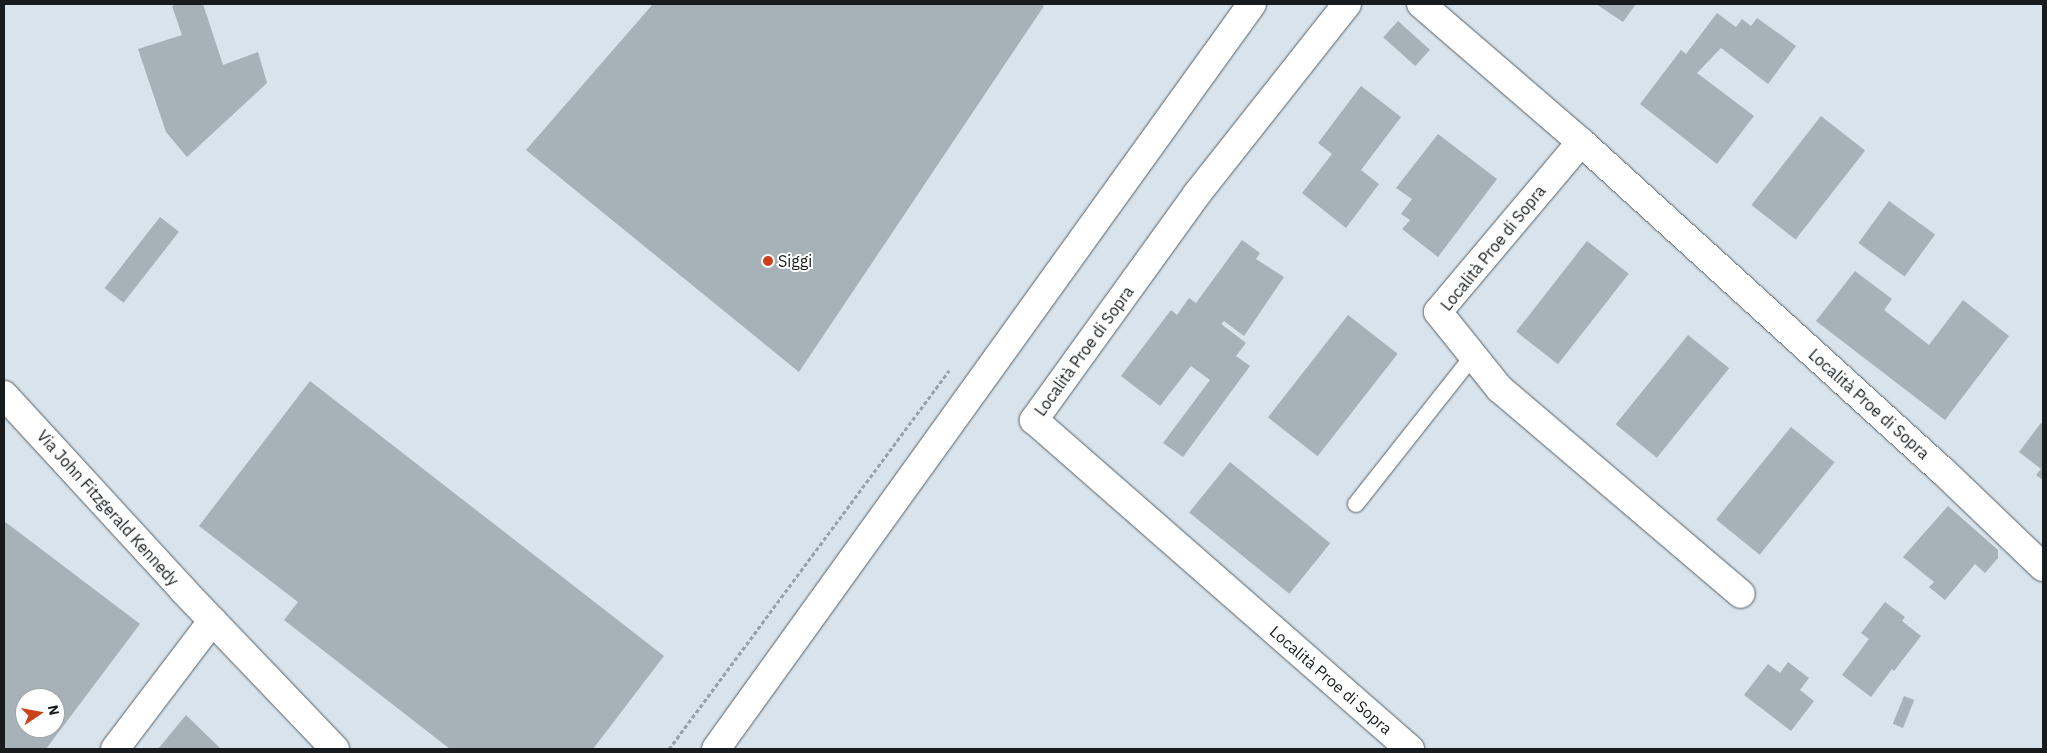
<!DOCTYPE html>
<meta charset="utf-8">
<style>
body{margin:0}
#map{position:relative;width:2047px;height:753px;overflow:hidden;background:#d8e3eb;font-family:"IBM Plex Sans",sans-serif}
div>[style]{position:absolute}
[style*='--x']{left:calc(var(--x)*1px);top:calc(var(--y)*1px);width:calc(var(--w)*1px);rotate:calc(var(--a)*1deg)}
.building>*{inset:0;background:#a6b1b8;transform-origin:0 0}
.path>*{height:3px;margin-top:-1.5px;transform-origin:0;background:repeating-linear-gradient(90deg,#98a1a7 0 4px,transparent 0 6.5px)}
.roads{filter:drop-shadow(0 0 1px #565f66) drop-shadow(0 0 1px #565f66)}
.service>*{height:16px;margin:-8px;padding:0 8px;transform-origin:8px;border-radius:8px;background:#fff}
.minor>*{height:28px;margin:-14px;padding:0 14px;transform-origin:14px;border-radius:14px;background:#fff}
.tertiary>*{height:28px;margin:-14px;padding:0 14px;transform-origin:14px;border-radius:14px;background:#fff}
.secondary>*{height:28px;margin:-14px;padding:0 14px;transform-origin:14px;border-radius:14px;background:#fff}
.primary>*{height:28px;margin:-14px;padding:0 14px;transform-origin:14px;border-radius:14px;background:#fff}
.dots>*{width:14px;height:14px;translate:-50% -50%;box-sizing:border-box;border:2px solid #fff;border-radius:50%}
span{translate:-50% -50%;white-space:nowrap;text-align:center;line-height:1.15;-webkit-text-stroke:4px #fff;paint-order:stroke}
.street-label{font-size:16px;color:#171b1d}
.poi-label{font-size:16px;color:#171b1d}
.left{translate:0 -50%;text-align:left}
.frame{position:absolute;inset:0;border:5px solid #171b1d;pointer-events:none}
.north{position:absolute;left:15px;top:688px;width:50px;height:50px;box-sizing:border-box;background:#fff;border:1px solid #a2a4a5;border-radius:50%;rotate:78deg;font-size:14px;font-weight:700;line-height:20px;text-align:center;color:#171b1d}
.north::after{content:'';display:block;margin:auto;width:18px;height:22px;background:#cb421a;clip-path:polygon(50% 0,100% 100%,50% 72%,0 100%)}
</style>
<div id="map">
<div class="building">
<div style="clip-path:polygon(177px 4px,203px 4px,223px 65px,258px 52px,267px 83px,187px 157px,166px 132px,138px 49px,182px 35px,172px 6px)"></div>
<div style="clip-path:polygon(653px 4px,1040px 4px,1044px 6px,799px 372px,526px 150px)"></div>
<div style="clip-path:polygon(1596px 4px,1636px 4px,1623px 22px)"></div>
<div style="clip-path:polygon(1717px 13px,1736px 27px,1742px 19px,1751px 26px,1757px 18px,1796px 46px,1768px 84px,1721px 48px,1697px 73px,1754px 116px,1717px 164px,1640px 104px,1681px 50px,1686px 54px)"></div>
<div style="left:1398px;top:21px;width:43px;height:22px;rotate:42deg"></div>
<div style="clip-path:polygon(1361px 86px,1401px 117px,1361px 170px,1379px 184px,1346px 228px,1302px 193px,1332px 154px,1318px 143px)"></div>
<div style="left:1821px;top:116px;width:56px;height:113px;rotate:38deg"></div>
<div style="clip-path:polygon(1438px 134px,1497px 179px,1438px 257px,1402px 229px,1410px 220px,1401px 214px,1412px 199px,1396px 188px)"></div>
<div style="left:1889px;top:201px;width:57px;height:52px;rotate:36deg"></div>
<div style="left:160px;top:217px;width:24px;height:90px;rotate:38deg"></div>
<div style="clip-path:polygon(1242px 240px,1260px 253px,1256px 259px,1284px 277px,1244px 336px,1224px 321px,1221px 324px,1246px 343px,1236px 356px,1250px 366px,1183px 457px,1163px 443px,1210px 380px,1191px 366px,1160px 406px,1121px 376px,1171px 310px,1177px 315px,1189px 298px,1196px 303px)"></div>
<div style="left:1587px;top:241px;width:53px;height:115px;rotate:38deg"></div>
<div style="clip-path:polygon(1855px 271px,1892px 299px,1884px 310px,1929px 345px,1963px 300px,2009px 336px,1945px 420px,1816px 321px)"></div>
<div style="left:1348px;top:315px;width:63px;height:130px;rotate:38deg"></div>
<div style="left:1688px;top:335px;width:53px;height:115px;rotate:39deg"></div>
<div style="clip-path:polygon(310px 381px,664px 656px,593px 749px,450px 749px,284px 620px,298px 602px,199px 526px)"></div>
<div style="clip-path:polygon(2041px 423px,2043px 424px,2043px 480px,2036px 475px,2041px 469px,2019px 452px)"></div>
<div style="left:1791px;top:427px;width:56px;height:119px;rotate:39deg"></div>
<div style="left:1230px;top:462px;width:129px;height:65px;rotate:39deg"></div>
<div style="clip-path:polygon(1948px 506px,1998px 550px,1998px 558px,1985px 573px,1975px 564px,1945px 600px,1929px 587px,1934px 582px,1903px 557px)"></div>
<div style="clip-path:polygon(evenodd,4px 521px,140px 624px,46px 749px,4px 749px,4px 521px,25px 698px,55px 698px,55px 728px,25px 728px,25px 698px)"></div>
<div style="clip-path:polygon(1885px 602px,1905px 617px,1902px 621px,1921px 636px,1894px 671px,1892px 669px,1871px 697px,1842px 675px,1869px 639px,1861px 633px)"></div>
<div style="clip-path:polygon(1788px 662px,1809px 678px,1800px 690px,1814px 701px,1791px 731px,1744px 695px,1768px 664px,1780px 673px)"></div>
<div style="left:1904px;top:696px;width:11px;height:30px;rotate:22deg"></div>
<div style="clip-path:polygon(186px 715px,221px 749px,158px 749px)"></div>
</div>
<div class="path">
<div style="--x:669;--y:749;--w:471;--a:-53.5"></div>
</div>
<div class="roads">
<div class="service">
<div style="--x:1356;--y:504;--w:189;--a:-51.7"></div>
</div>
<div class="minor">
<div style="--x:1347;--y:4;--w:242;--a:128.3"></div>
<div style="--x:1197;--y:194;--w:279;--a:125.8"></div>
<div style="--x:1034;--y:420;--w:500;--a:41.2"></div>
<div style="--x:1581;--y:142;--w:222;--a:130.1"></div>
<div style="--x:1438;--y:312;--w:99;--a:51.2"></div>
<div style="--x:1500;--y:389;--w:316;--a:40.4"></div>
<div style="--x:115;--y:749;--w:161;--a:-52.8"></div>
</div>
<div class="tertiary">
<div style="--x:1421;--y:4;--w:211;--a:40.8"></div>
<div style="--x:1581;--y:142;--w:492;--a:42.3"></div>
<div style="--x:1945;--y:473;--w:136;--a:43.8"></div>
</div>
<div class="secondary">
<div style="--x:4;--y:395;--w:265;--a:47.4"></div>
<div style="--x:183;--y:590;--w:220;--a:46.3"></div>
</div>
<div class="primary">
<div style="--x:716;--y:749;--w:918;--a:-54.27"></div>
</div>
</div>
<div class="dots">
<div style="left:768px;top:261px;background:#cb421a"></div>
</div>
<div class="street-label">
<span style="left:1493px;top:248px;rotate:-51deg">Località Proe di Sopra</span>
<span style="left:1084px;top:351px;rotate:-54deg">Località Proe di Sopra</span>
<span style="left:1869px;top:404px;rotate:42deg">Località Proe di Sopra</span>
<span style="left:108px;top:508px;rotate:48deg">Via John Fitzgerald Kennedy</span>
<span style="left:1331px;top:680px;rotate:41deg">Località Proe di Sopra</span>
</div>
<div class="poi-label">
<span class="left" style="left:778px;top:261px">Siggi</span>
</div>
<div class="frame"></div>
<div class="north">N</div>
</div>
